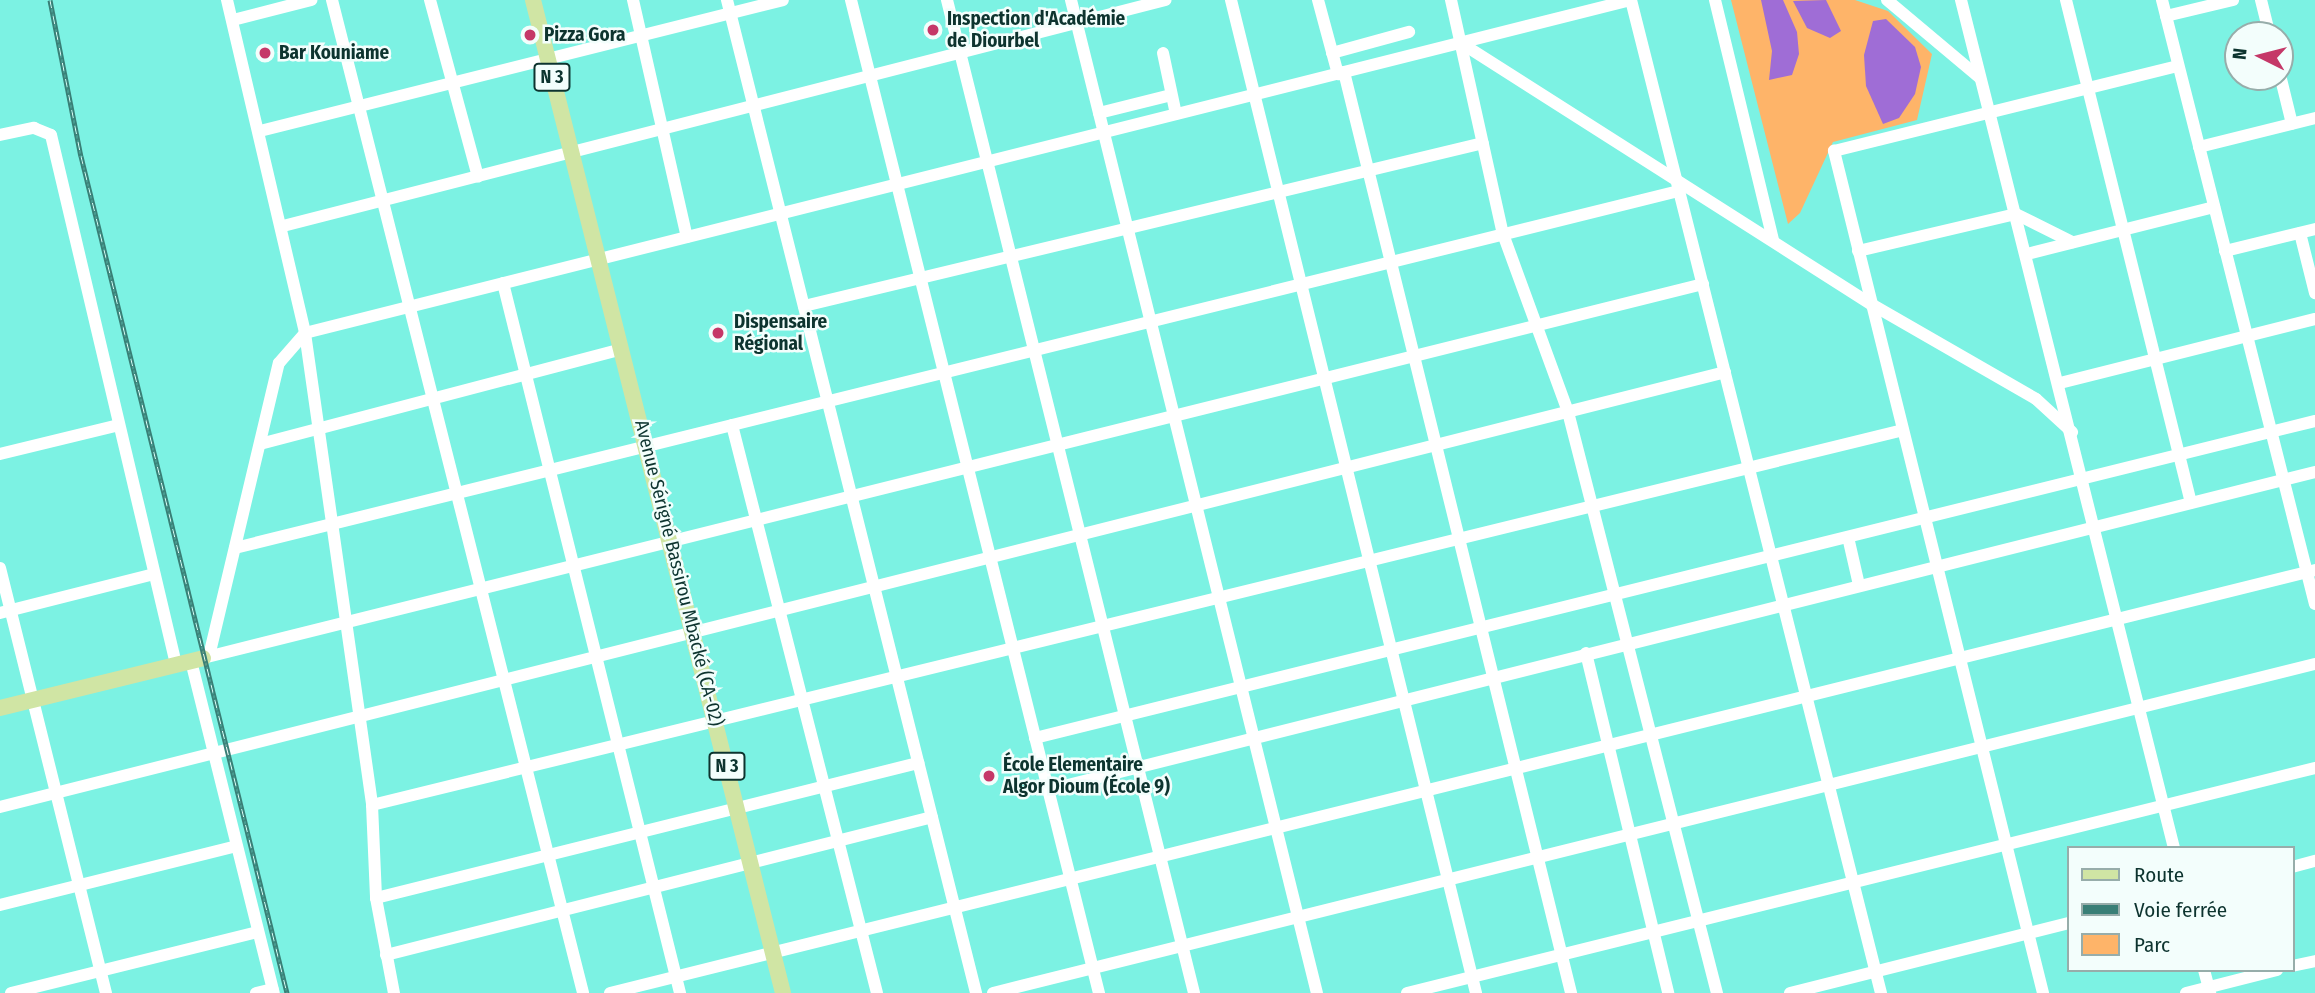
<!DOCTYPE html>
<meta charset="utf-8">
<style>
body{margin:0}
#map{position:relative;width:2315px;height:993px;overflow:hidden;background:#7cf2e3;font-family:"Fira Sans Condensed",sans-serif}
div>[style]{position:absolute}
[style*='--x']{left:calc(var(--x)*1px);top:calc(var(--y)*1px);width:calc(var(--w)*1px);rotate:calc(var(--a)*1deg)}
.green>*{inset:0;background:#feb469}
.water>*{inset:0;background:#9f6dd6}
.minor>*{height:12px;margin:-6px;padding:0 6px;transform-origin:6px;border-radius:6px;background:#fff}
.major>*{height:16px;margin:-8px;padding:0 8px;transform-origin:8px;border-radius:8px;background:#d0e5a4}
.rail>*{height:5px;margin-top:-2.5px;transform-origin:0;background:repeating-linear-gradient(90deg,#f3fefc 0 8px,#397f76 0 16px);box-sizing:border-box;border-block:2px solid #397f76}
.dots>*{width:19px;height:19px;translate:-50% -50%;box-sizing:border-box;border:4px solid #f3fefc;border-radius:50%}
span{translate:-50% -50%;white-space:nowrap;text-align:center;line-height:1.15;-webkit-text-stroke:5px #f3fefc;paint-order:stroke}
.shield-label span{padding:2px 5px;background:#f3fefc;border:2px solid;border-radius:5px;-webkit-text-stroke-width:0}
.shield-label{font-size:18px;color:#0d342f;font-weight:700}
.poi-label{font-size:19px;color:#0d342f;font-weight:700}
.left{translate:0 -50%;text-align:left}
.street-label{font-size:19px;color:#0d342f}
.legend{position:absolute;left:2067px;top:846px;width:228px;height:126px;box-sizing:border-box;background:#f3fefc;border:2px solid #97adaa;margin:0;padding:9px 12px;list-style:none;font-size:21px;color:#0d342f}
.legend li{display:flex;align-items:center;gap:14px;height:35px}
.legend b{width:35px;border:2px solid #97adaa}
.north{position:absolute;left:2224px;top:21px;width:70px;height:70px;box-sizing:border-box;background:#f3fefc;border:2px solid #97adaa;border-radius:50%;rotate:276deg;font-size:19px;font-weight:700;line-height:28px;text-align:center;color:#0d342f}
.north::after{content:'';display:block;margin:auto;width:24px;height:32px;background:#c53868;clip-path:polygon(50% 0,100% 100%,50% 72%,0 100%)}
</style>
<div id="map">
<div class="green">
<div style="clip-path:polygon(1731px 0,1855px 0,1888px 11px,1932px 54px,1917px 120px,1833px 142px,1800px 213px,1788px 224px)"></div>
</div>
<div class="water">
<div style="clip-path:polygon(1761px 0,1783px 0,1797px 32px,1799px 54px,1792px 75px,1769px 80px,1772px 51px)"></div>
<div style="clip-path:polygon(1826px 0,1841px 31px,1830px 38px,1807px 28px,1793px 1px)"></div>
<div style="clip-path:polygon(1886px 19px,1915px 47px,1921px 67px,1915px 94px,1899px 118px,1883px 124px,1866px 86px,1864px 55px,1873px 21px)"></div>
</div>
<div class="minor">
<div style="--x:227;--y:0;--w:342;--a:76.8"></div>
<div style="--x:305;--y:333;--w:477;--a:81.9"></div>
<div style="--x:372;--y:805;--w:93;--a:87.5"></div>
<div style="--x:376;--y:898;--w:97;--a:79.3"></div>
<div style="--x:332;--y:0;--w:1024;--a:75.81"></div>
<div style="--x:430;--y:0;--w:183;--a:74.8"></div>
<div style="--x:633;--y:0;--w:243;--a:77.2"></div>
<div style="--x:727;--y:0;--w:1024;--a:75.92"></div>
<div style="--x:851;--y:0;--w:1024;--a:75.98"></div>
<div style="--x:947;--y:0;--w:1023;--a:76.03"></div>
<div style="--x:1071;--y:0;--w:1023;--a:76.09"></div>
<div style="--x:1231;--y:0;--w:1023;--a:76.14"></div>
<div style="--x:1318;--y:0;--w:77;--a:74.9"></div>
<div style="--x:1451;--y:0;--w:240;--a:77.5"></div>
<div style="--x:1503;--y:234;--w:189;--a:69.9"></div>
<div style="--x:1568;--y:412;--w:600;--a:75.62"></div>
<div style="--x:1631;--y:0;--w:1024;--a:75.87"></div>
<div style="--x:1715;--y:0;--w:246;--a:76.4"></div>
<div style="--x:1887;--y:0;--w:121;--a:40"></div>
<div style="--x:1961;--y:0;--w:874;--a:75.9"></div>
<div style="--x:2066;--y:0;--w:518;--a:76.04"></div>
<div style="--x:2162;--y:0;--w:623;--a:75.79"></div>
<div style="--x:2261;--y:0;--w:36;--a:76"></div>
<div style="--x:2166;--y:16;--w:69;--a:-13.4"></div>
<div style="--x:233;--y:20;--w:81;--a:-14.4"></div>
<div style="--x:1461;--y:43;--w:486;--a:32.5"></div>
<div style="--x:1871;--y:304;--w:190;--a:29.9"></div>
<div style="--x:2036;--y:399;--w:49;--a:42.5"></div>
<div style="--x:1163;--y:53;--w:62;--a:78"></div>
<div style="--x:1332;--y:53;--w:80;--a:-15.3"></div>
<div style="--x:1344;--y:72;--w:949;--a:76.15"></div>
<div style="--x:2280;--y:75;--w:50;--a:76.2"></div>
<div style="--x:1099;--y:113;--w:74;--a:-14"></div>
<div style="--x:260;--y:131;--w:539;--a:-14.06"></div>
<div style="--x:0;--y:135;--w:35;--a:-12"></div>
<div style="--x:34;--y:128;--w:18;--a:22"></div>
<div style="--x:51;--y:135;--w:544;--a:76.71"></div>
<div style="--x:2199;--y:147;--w:120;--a:-14"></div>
<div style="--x:283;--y:226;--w:911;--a:-14.36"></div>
<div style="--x:2300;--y:233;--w:62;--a:76"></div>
<div style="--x:1858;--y:251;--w:162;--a:-13.2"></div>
<div style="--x:2016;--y:214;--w:63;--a:26.6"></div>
<div style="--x:2225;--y:251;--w:93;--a:-13.7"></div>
<div style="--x:2027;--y:254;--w:193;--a:-14.1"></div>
<div style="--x:503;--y:283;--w:732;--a:76"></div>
<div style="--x:804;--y:306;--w:698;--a:-13.5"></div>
<div style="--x:2060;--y:383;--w:263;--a:-14.1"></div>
<div style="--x:732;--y:425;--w:586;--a:75.68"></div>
<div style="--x:260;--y:444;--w:374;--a:-14.7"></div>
<div style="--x:0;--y:454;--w:122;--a:-13.7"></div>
<div style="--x:1848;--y:537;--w:49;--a:77.1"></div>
<div style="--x:235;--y:548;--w:1487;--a:-13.89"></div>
<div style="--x:0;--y:568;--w:438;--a:76"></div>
<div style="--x:0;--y:613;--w:159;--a:-14.2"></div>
<div style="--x:1586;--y:653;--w:350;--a:76.4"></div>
<div style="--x:209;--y:656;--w:301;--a:-76.6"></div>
<div style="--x:279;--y:363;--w:40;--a:-49"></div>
<div style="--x:305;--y:333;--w:1367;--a:-14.1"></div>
<div style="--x:203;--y:658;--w:1546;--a:-14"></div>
<div style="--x:191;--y:661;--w:342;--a:76"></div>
<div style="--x:1035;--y:738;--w:1319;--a:-13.91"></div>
<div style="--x:1048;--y:790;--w:1306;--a:-14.09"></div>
<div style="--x:372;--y:805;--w:1576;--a:-13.76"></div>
<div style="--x:0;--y:807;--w:1779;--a:-14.15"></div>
<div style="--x:2292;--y:867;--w:24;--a:-15"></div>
<div style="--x:376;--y:898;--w:559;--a:-13.99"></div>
<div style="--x:0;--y:905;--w:243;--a:-14"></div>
<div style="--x:386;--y:955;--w:563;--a:-14.18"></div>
<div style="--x:2292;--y:966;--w:24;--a:-12"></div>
<div style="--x:2204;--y:970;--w:24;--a:75"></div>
<div style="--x:11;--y:993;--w:254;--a:-13.9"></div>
<div style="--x:256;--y:993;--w:17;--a:-13"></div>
<div style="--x:610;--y:993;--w:1757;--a:-13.93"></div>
<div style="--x:993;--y:993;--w:1362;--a:-13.98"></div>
<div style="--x:1407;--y:993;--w:935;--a:-13.92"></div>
<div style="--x:1790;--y:993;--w:287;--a:-14.1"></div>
<div style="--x:2043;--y:993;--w:868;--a:-103.94"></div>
<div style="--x:1834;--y:151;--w:354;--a:-13.9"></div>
<div style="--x:2186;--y:993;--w:94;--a:-14.2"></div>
</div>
<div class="major">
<div style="--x:533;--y:0;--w:1024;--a:75.87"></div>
<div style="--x:0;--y:708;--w:209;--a:-13.8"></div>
</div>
<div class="rail">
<div style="--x:50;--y:0;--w:159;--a:78.8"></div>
<div style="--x:81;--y:156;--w:862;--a:76.17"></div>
</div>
<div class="dots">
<div style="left:933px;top:30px;background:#c53868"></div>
<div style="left:530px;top:35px;background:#c53868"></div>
<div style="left:265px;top:53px;background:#c53868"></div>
<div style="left:718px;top:333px;background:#c53868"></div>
<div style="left:989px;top:776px;background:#c53868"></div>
</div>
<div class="shield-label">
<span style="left:552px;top:77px">N 3</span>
<span style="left:727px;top:766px">N 3</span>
</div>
<div class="poi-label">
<span class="left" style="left:947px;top:30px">Inspection d'Académie<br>de Diourbel</span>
<span class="left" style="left:544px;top:35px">Pizza Gora</span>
<span class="left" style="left:279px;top:53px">Bar Kouniame</span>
<span class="left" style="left:734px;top:333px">Dispensaire<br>Régional</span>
<span class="left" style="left:1003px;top:776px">École Elementaire<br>Algor Dioum (École 9)</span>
</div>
<div class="street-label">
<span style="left:679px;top:573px;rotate:76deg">Avenue Sérigné Bassirou Mbacké (CA-02)</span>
</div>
<ul class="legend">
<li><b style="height:9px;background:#d0e5a4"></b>Route</li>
<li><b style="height:9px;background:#397f76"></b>Voie ferrée</li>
<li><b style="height:19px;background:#feb469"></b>Parc</li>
</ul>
<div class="north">N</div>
</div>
